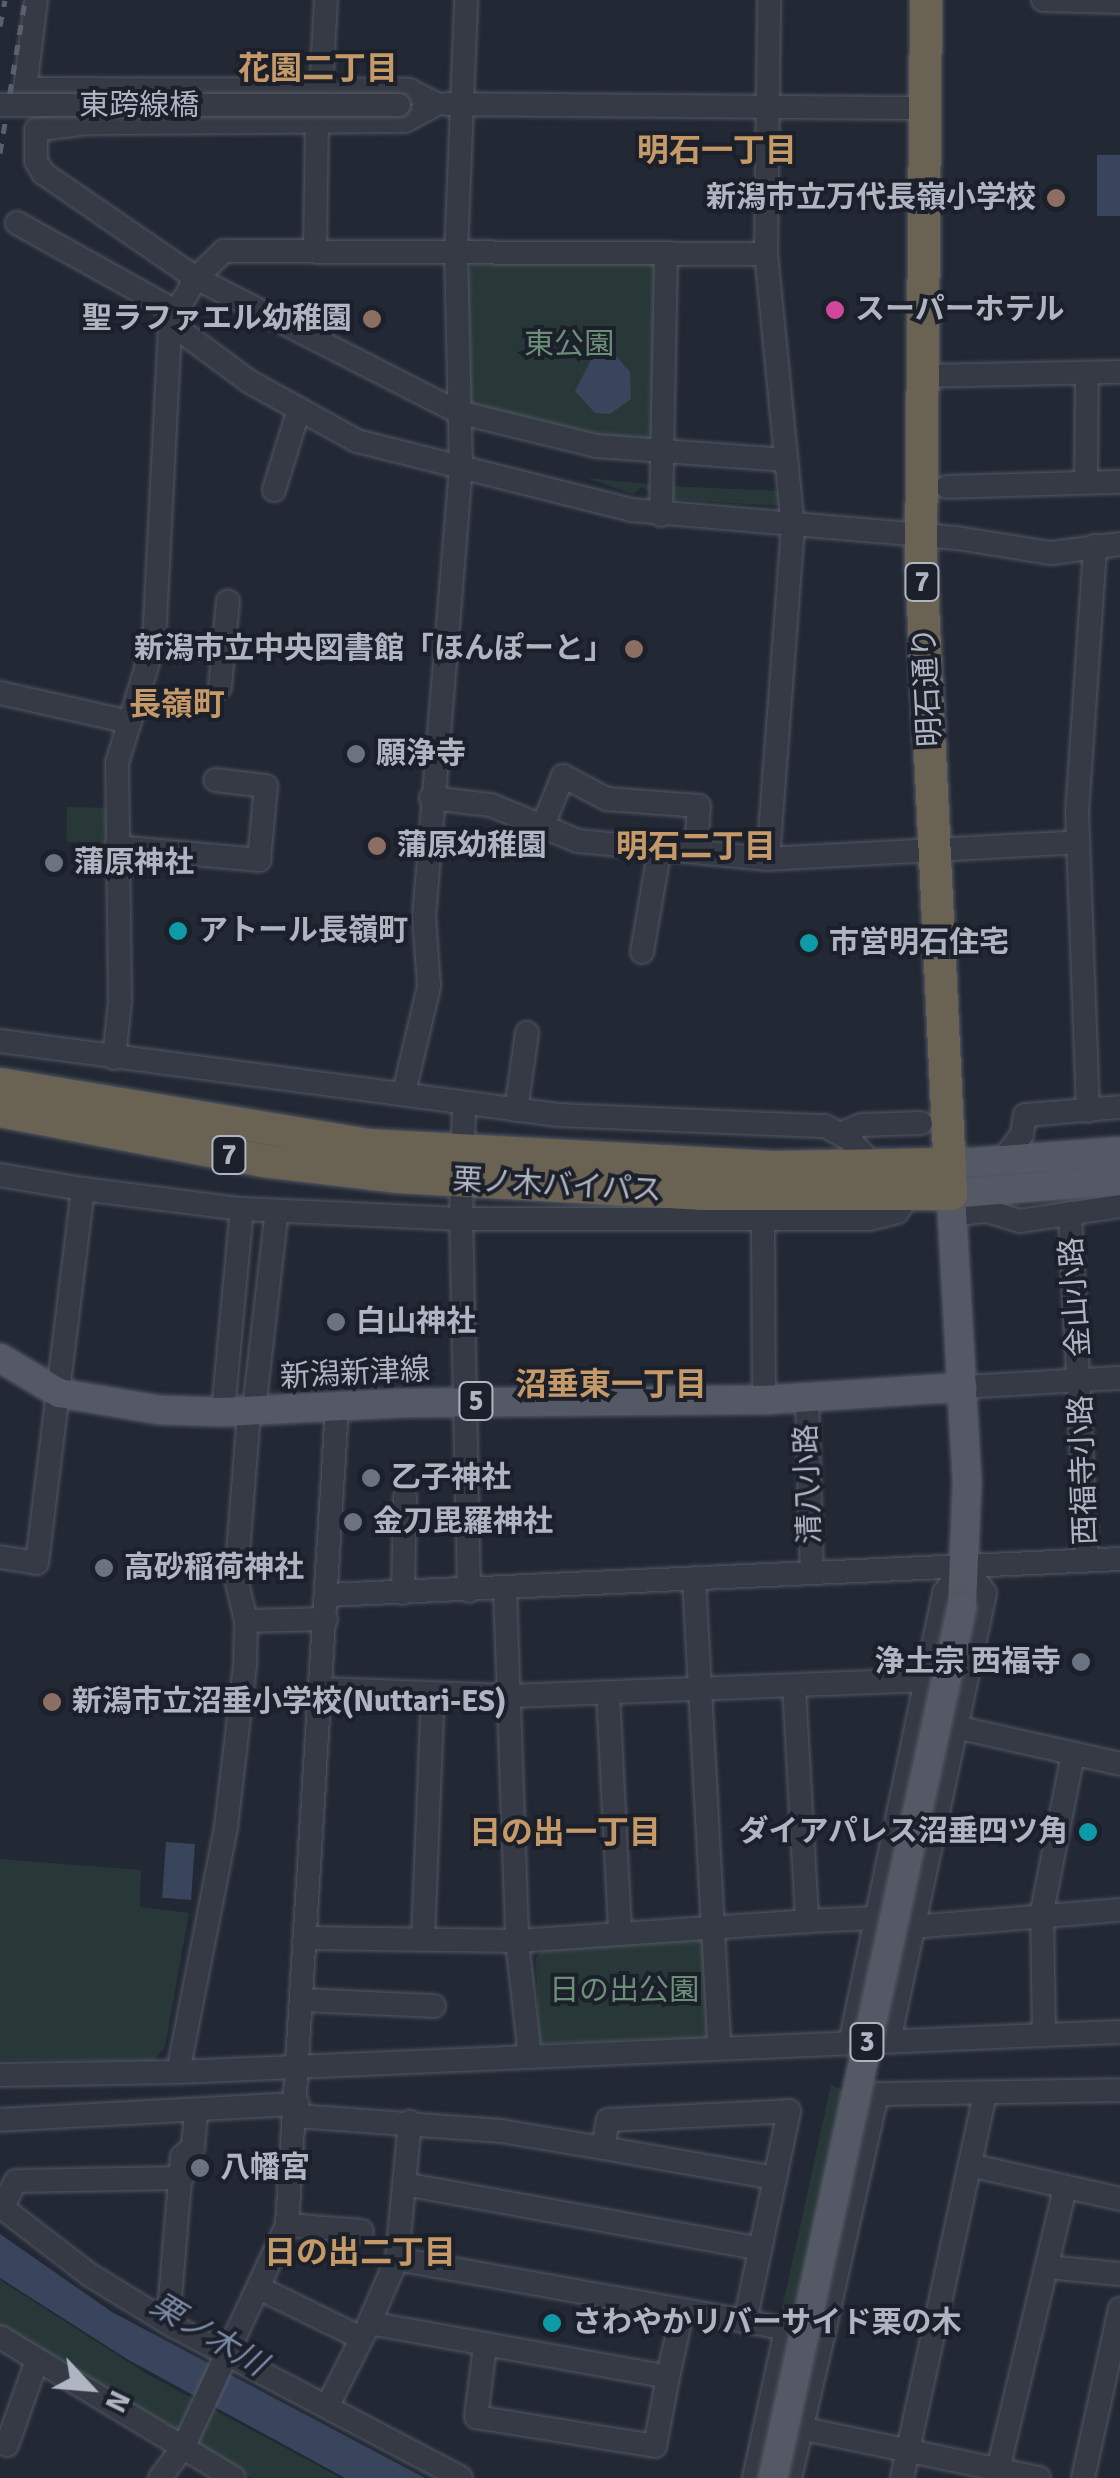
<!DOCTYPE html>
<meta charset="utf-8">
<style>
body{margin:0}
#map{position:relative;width:1120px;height:2478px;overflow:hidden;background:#222834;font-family:Signika,"Noto Sans JP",sans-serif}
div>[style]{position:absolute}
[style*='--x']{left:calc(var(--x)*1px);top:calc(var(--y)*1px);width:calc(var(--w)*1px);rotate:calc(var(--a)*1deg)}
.green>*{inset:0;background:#283839;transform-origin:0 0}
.water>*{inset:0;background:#39455c;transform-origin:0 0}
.roads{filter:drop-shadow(0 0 2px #535863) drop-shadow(0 0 2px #535863)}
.minor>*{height:22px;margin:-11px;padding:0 11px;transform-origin:11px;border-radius:11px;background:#363a45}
.major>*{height:28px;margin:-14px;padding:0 14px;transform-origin:14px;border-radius:14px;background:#545965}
.highway>*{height:32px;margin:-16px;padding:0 16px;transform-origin:16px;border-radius:16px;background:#6a6354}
.rail>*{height:5px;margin-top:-2.5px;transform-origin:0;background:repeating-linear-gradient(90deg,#5a606e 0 10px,transparent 0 20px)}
.bridges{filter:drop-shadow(0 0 2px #535863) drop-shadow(0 0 2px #535863)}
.minor-bridge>*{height:22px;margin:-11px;padding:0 11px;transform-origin:11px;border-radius:11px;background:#363a45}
.major-bridge>*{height:28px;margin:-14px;padding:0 14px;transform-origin:14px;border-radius:14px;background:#545965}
.dots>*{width:28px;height:28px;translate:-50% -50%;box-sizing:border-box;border:5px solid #1b202a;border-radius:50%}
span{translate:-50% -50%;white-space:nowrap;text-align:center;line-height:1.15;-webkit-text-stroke:8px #1b202a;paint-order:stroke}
.shield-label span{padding:2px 8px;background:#1b202a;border:2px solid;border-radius:8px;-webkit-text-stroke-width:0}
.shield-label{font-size:28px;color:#b0b5c2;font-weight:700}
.street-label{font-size:30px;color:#b0b5c2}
.poi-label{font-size:30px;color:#b0b5c2;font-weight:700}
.right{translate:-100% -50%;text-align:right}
.left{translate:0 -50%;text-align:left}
.park-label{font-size:30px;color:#6b8f77}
.neighbourhood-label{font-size:32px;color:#c59968;font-weight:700}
.water-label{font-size:32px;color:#7c8aa7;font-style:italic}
.north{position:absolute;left:40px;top:2338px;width:100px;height:100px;-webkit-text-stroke:8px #1b202a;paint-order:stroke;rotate:116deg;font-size:28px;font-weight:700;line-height:40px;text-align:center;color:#b0b5c2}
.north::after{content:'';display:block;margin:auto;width:35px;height:45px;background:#b0b5c2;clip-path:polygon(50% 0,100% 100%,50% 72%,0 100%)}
</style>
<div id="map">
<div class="green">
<div style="clip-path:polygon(476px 261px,655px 262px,655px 438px,649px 445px,472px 410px,464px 400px,467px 273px)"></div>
<div style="clip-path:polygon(587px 478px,658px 485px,657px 497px,642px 487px,633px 494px)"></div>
<div style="clip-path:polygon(667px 486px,781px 491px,782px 506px,667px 499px)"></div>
<div style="left:67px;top:807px;width:40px;height:35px;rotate:1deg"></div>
<div style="clip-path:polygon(0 1859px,141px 1870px,140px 1907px,189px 1913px,165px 2047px,153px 2061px,0 2060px)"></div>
<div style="clip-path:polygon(709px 1938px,712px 2038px,539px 2043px,536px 1958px,550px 1943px)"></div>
<div style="clip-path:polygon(831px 2085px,865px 2100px,795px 2321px,780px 2318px)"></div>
<div style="clip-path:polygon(0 2280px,147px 2374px,341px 2478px,252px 2478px,0 2327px)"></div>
</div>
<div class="water">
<div style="left:1097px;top:155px;width:23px;height:61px"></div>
<div style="clip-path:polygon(597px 348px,612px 351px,630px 372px,631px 399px,610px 414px,595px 413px,575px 391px)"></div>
<div style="left:166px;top:1842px;width:29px;height:56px;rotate:4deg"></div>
<div style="clip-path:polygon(0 2234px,112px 2312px,425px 2478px,345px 2478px,127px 2359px,0 2278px)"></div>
</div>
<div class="roads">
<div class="minor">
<div style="--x:36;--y:0;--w:90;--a:97"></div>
<div style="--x:25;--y:89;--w:384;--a:0.1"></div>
<div style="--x:409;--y:90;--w:31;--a:27"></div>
<div style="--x:1043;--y:0;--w:77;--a:1.5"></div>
<div style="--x:321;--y:89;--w:89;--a:-86.8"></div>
<div style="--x:437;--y:104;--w:36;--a:152"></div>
<div style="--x:405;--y:121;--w:317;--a:179.6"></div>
<div style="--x:88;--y:123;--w:52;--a:172.3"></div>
<div style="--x:36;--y:130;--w:31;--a:90"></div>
<div style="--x:36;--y:161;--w:14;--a:60"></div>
<div style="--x:43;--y:173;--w:186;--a:34.5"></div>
<div style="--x:196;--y:278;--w:294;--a:27.1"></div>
<div style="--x:458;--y:412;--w:142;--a:13.8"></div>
<div style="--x:596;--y:446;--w:190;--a:4.2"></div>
<div style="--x:447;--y:104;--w:476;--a:0.5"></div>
<div style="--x:17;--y:223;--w:181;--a:29.1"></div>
<div style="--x:315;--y:248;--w:125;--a:-89.1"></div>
<div style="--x:170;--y:323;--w:99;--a:36.4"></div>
<div style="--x:250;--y:382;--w:122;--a:28.9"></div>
<div style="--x:357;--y:441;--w:283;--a:14.1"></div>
<div style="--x:631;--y:510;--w:327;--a:4.9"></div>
<div style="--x:957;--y:538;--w:95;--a:9.1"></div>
<div style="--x:1051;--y:553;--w:70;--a:-7.4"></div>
<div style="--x:922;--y:376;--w:198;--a:-1.2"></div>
<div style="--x:1086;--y:482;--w:109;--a:-89.5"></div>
<div style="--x:947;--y:487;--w:173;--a:-1.7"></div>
<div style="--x:274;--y:490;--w:85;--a:-72.8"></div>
<div style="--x:661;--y:515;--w:262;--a:-88.9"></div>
<div style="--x:220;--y:687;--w:86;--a:-84.7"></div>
<div style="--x:0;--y:693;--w:133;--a:12.6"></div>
<div style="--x:431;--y:798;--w:60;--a:6.7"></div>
<div style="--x:491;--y:805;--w:94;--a:22.5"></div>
<div style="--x:578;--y:841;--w:191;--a:5.4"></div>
<div style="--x:768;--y:859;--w:309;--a:-3.1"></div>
<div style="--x:544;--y:823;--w:51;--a:-68"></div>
<div style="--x:563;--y:776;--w:50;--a:27.6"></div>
<div style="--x:607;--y:799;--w:92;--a:4.4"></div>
<div style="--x:699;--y:806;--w:45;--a:93.8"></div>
<div style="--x:116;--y:847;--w:144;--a:5.2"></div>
<div style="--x:259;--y:860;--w:74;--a:-84.6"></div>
<div style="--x:266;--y:786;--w:51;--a:-173.3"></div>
<div style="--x:768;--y:859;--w:332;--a:-85.7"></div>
<div style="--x:793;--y:528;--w:275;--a:-95.6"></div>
<div style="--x:766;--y:254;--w:254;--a:-89.3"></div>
<div style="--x:642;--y:952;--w:106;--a:-80.2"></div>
<div style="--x:0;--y:1041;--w:563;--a:7.55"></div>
<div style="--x:558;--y:1115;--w:267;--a:2.4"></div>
<div style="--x:825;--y:1126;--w:26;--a:28"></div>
<div style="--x:848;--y:1138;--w:37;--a:47"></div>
<div style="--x:114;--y:1058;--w:57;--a:-84"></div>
<div style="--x:120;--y:1001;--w:238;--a:-90.7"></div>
<div style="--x:117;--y:763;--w:126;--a:-72.9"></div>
<div style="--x:154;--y:643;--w:320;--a:-87.1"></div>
<div style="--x:170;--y:323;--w:52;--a:-60"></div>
<div style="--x:196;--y:278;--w:39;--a:-44"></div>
<div style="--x:224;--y:251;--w:542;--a:0.32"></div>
<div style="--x:404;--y:1092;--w:109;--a:-76.7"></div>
<div style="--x:429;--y:986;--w:69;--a:-94.1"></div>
<div style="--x:424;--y:917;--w:450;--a:-85.3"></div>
<div style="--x:461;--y:469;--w:215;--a:-91.3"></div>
<div style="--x:456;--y:254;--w:254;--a:-87.7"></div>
<div style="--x:516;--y:1110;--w:78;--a:-81.9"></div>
<div style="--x:1088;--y:1111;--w:298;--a:-92.1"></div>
<div style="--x:1077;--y:813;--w:268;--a:-86.1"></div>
<div style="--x:840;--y:1134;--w:23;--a:-23"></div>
<div style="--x:861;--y:1125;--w:60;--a:-1.9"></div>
<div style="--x:1001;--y:1162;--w:35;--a:-53"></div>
<div style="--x:1022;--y:1134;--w:19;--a:-81"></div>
<div style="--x:1025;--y:1115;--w:95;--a:-4.8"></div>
<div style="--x:0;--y:1175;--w:84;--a:9.6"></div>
<div style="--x:1070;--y:1213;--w:347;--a:87.2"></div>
<div style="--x:952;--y:1215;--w:35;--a:-7"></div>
<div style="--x:987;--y:1211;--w:34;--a:17"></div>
<div style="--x:1020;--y:1221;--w:101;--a:-8.5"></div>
<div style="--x:763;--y:1220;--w:180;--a:89.7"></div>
<div style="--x:963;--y:1387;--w:157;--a:-3.3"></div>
<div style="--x:807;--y:1397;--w:175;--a:88.4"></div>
<div style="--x:255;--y:1400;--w:190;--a:-83.4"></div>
<div style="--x:223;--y:1412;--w:204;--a:-84.7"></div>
<div style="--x:0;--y:1557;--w:37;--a:9"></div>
<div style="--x:37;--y:1563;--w:377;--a:-83"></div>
<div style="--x:83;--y:1189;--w:160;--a:7.2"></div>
<div style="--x:242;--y:1209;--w:219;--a:2.6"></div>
<div style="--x:461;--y:1219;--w:115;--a:-88.5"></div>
<div style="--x:694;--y:1578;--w:468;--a:86.9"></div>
<div style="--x:505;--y:1589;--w:352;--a:88"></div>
<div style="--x:517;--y:1941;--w:116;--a:83.6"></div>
<div style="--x:469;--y:1591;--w:372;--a:-91.2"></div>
<div style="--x:461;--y:1219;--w:408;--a:0"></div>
<div style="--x:869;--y:1219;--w:29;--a:-14"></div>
<div style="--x:897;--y:1212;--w:19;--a:-55"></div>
<div style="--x:403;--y:1593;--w:95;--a:-88.8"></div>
<div style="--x:328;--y:1595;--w:793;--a:-2.6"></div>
<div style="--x:246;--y:1621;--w:80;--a:-1.4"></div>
<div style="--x:794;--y:1686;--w:235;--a:86.8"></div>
<div style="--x:322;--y:1689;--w:189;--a:2.1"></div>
<div style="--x:511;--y:1696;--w:417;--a:-2.2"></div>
<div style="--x:608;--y:1693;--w:241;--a:87.1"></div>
<div style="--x:955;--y:1727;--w:169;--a:12.6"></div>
<div style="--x:307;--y:1938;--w:210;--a:0.8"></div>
<div style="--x:517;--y:1941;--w:291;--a:-3.9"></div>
<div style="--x:807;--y:1921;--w:69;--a:-2.5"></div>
<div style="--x:876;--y:1918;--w:37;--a:14"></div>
<div style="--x:912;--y:1927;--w:209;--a:-4.7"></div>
<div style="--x:423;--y:1939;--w:246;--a:-87.7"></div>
<div style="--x:303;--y:2000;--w:131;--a:2.6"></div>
<div style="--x:1044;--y:2035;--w:76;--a:-2.3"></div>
<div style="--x:851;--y:2039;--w:456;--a:-78.2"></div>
<div style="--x:944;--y:1593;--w:34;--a:-53"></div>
<div style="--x:964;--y:1566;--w:34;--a:52"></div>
<div style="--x:985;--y:1593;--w:454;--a:102.1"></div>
<div style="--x:178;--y:2072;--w:867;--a:-2.45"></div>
<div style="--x:1044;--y:2035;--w:123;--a:-90.9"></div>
<div style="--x:1042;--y:1912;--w:161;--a:-78.9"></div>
<div style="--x:0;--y:2075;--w:178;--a:-1"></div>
<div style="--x:178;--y:2072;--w:250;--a:-78.9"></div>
<div style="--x:226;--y:1827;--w:162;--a:-83.3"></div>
<div style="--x:245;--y:1666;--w:45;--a:-88.7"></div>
<div style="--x:246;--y:1621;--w:44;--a:-103.1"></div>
<div style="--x:236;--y:1578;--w:168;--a:-85.5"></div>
<div style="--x:297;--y:2116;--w:205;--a:4.2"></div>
<div style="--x:501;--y:2131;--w:103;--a:9.5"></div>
<div style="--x:603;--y:2148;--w:28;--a:-80"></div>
<div style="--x:608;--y:2120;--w:181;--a:-2.8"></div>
<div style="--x:789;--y:2111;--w:215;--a:101.8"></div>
<div style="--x:745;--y:2321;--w:353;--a:-169.9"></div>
<div style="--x:397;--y:2259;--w:70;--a:113.6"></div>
<div style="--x:369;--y:2323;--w:304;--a:10.2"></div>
<div style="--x:668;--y:2377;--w:70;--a:100.7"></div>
<div style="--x:655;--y:2446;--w:181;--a:-170.8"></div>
<div style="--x:476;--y:2417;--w:71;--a:-82.7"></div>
<div style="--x:0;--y:2120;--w:298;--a:-3.1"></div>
<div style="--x:603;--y:2148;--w:175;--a:9.9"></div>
<div style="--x:974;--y:2166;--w:150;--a:12.7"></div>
<div style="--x:404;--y:2184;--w:362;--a:10.3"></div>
<div style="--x:0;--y:2206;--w:113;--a:37.5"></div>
<div style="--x:90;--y:2275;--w:100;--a:31.5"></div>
<div style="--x:175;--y:2327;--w:323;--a:27.8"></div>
<div style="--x:2;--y:2208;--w:30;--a:-63"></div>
<div style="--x:16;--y:2181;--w:166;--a:-1"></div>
<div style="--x:287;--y:2225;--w:75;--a:4.6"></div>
<div style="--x:397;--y:2259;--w:138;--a:-84.6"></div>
<div style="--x:1047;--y:2267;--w:73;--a:5.5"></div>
<div style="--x:259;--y:2288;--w:114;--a:26.1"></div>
<div style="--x:745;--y:2321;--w:79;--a:10.9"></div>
<div style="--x:823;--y:2336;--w:146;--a:103.1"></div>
<div style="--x:168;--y:2323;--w:167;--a:-85.2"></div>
<div style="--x:182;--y:2157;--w:15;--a:-42"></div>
<div style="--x:193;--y:2147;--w:36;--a:-85"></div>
<div style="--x:823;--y:2336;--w:248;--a:-77.4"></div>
<div style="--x:877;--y:2094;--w:243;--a:-0.9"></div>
<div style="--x:0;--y:2337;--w:273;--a:31.1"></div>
<div style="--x:668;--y:2377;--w:66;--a:-77.7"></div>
<div style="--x:329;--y:2403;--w:86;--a:-63.1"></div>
<div style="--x:800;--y:2428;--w:244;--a:11.8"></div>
<div style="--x:7;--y:2445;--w:87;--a:-70.5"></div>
<div style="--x:997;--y:2474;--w:294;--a:-76.6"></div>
<div style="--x:160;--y:2478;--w:38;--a:-53"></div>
<div style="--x:183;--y:2448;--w:246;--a:-65"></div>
<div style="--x:287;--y:2225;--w:819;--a:-86.5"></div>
<div style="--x:754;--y:2478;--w:151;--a:-77.8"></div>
<div style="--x:902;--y:2478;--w:394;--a:-77.8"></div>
<div style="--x:1083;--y:2478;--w:173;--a:-77.7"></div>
</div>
<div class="major">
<div style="--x:949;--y:1164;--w:171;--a:-4.3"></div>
<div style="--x:0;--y:1358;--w:69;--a:30.7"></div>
<div style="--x:59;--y:1393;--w:102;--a:9.6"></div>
<div style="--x:160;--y:1410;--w:63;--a:1.8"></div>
<div style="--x:223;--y:1412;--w:180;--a:-2.9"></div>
<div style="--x:403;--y:1403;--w:361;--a:-0.5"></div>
<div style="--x:764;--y:1400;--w:199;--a:-3.7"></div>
<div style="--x:962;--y:1607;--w:126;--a:-87.7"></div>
<div style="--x:967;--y:1481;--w:287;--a:-93.2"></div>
<div style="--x:951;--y:1194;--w:170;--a:-4.7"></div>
</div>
<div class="highway">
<div style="--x:0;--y:1084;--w:372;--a:9.4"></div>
<div style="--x:367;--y:1145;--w:406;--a:3.1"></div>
<div style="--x:772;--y:1167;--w:177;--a:-1"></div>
<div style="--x:0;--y:1111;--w:269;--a:10.7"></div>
<div style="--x:264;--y:1161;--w:136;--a:6.8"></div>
<div style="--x:399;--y:1177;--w:301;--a:3.2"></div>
<div style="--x:700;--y:1194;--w:251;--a:0"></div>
<div style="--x:951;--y:1194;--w:633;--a:-92.72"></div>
<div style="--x:921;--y:562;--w:562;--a:-89.49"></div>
</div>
</div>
<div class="rail">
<div style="--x:0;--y:26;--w:26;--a:-79"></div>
<div style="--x:0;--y:153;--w:155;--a:-80.7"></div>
</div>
<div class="bridges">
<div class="minor-bridge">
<div style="--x:0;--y:105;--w:399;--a:0"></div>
</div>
<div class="major-bridge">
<div style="--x:773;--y:2478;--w:891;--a:-77.76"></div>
</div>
</div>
<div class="dots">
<div style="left:1056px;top:198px;background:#8d6e63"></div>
<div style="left:835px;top:310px;background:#d1479c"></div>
<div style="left:372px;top:319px;background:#8d6e63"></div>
<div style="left:634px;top:649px;background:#8d6e63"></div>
<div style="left:356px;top:754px;background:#6b7280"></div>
<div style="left:377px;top:846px;background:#8d6e63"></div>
<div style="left:54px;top:863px;background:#6b7280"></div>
<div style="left:178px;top:931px;background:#0f9aa8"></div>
<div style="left:809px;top:943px;background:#0f9aa8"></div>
<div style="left:336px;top:1322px;background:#6b7280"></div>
<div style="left:371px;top:1478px;background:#6b7280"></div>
<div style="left:353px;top:1522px;background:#6b7280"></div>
<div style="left:104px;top:1568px;background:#6b7280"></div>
<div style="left:1081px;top:1662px;background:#6b7280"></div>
<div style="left:52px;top:1702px;background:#8d6e63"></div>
<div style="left:1088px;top:1832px;background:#0f9aa8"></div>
<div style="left:200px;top:2168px;background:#6b7280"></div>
<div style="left:552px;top:2323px;background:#0f9aa8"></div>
</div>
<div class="shield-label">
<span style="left:922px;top:582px">7</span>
<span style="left:229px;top:1155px">7</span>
<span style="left:476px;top:1401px">5</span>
<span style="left:867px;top:2042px">3</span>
</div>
<div class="street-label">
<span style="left:139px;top:106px">東跨線橋</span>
<span style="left:928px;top:687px;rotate:-93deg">明石通り</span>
<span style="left:557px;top:1186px;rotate:3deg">栗ノ木バイパス</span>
<span style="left:1076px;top:1297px;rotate:-94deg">金山小路</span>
<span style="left:355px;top:1374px;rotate:-3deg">新潟新津線</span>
<span style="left:1084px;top:1470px;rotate:-92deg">西福寺小路</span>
<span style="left:809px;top:1484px;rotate:-92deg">清八小路</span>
</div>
<div class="poi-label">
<span class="right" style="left:1036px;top:198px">新潟市立万代長嶺小学校</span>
<span class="left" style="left:855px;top:310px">スーパーホテル</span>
<span class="right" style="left:352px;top:319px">聖ラファエル幼稚園</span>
<span class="right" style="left:614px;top:649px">新潟市立中央図書館「ほんぽーと」</span>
<span class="left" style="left:376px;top:754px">願浄寺</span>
<span class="left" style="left:397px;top:846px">蒲原幼稚園</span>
<span class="left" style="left:74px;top:863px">蒲原神社</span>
<span class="left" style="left:198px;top:931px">アトール長嶺町</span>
<span class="left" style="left:829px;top:943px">市営明石住宅</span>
<span class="left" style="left:356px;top:1322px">白山神社</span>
<span class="left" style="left:391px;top:1478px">乙子神社</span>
<span class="left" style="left:373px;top:1522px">金刀毘羅神社</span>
<span class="left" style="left:124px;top:1568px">高砂稲荷神社</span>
<span class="right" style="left:1061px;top:1662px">浄土宗 西福寺</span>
<span class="left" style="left:72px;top:1702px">新潟市立沼垂小学校(Nuttari-ES)</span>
<span class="right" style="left:1068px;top:1832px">ダイアパレス沼垂四ツ角</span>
<span class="left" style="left:220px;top:2168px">八幡宮</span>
<span class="left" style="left:572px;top:2323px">さわやかリバーサイド栗の木</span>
</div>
<div class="park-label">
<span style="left:569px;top:345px">東公園</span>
<span style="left:624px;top:1991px">日の出公園</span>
</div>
<div class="neighbourhood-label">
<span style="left:318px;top:69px">花園二丁目</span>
<span style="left:717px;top:151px">明石一丁目</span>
<span style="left:177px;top:705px">長嶺町</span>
<span style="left:696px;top:847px">明石二丁目</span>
<span style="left:611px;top:1385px">沼垂東一丁目</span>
<span style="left:565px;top:1833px">日の出一丁目</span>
<span style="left:360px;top:2253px">日の出二丁目</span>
</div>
<div class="water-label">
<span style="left:208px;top:2335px;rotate:31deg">栗ノ木川</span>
</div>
<div class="north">N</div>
</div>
